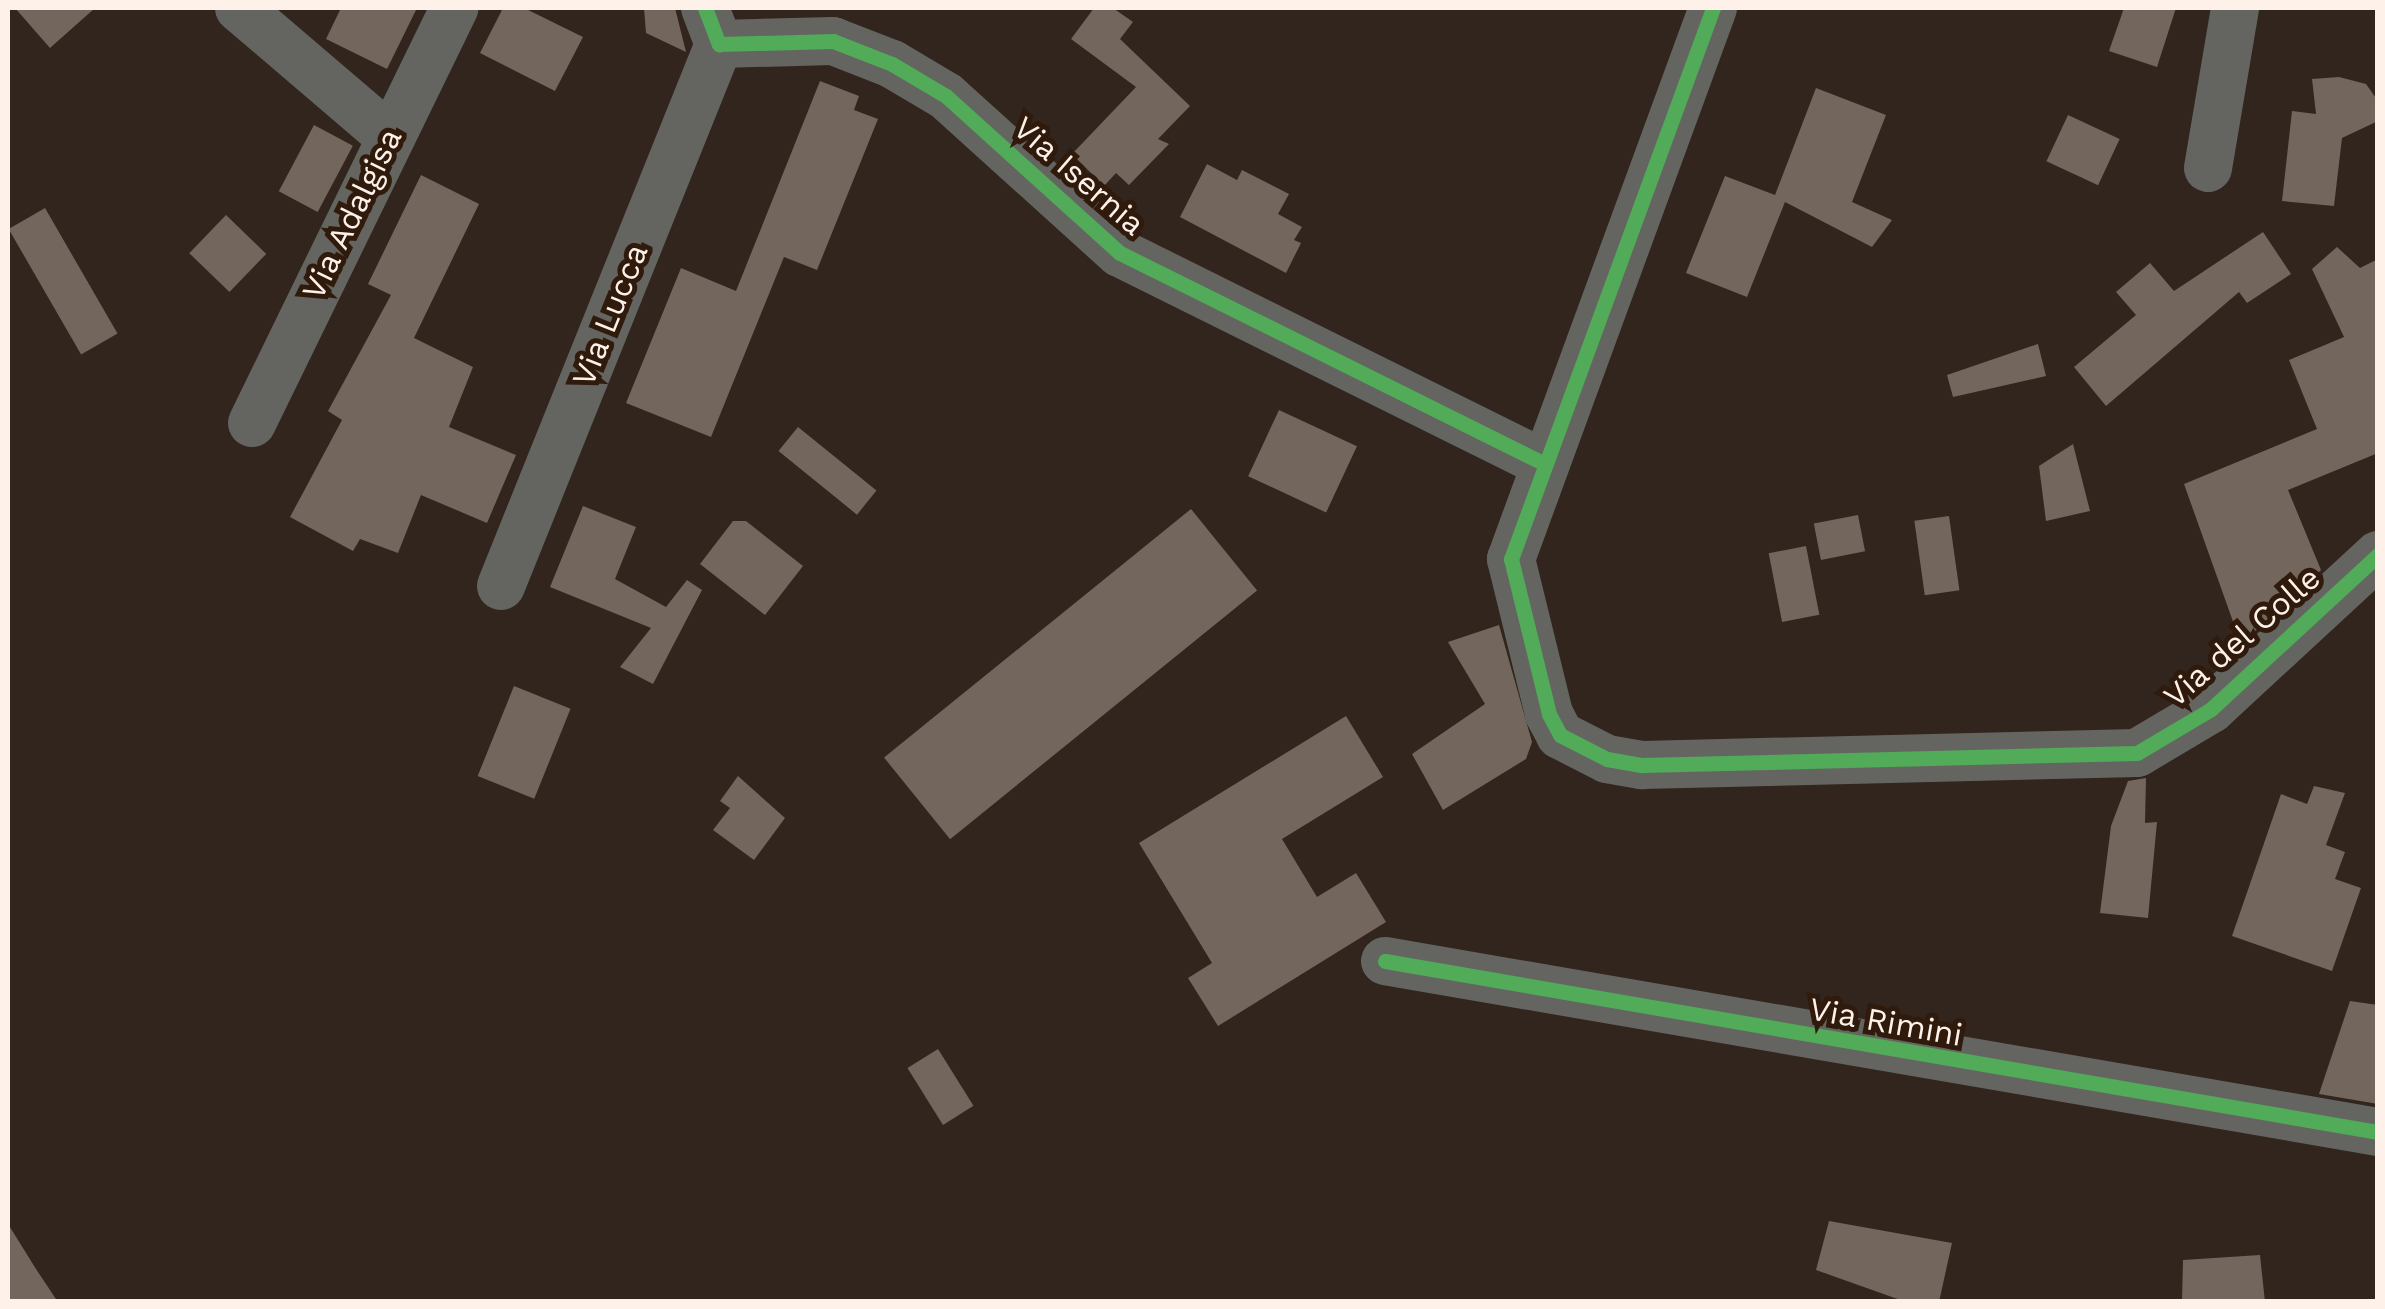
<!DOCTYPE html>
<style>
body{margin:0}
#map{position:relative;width:2385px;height:1309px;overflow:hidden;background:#31251d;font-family:"Work Sans",sans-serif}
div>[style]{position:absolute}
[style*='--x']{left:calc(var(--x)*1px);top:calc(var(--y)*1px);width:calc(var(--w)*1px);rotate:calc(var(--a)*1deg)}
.building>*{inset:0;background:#73665c;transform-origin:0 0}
.street>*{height:48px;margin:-24px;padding:0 24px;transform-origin:24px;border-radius:24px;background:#646560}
.cycleway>*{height:15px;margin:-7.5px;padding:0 7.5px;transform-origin:7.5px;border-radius:7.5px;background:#51ab58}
span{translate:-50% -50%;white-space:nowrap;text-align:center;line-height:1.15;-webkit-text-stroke:10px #2f1a0c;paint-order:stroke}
.street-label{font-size:32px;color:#fdf1ea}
.frame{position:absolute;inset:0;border:10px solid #fdf1ea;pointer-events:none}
</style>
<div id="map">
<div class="building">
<div style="clip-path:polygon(15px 8px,95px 8px,50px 48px)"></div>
<div style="clip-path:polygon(341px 8px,417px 8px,387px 69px,326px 39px)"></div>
<div style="clip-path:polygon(503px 8px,524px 8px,583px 37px,555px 91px,480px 53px)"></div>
<div style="clip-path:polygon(644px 8px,675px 8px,686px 52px,646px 33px)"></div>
<div style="clip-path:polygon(1094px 8px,1113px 8px,1133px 22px,1120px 39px,1190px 106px,1158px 139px,1169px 144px,1129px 185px,1116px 173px,1104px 186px,1072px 154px,1136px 87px,1071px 39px)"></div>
<div style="clip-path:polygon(2124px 8px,2176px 8px,2157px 67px,2109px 51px)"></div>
<div style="clip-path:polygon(2339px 77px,2366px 84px,2378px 101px,2378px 121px,2342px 138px,2334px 206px,2282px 201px,2292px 111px,2316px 114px,2312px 79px)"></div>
<div style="clip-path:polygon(820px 81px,859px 96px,854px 110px,878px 119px,817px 270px,784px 257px,711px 437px,626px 403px,681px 268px,736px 291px)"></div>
<div style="clip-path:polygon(1816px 88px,1886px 115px,1852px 202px,1892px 220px,1872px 247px,1785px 202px,1747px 297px,1686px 273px,1725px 176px,1775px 195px)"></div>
<div style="left:2068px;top:115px;width:57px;height:51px;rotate:25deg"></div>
<div style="left:314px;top:125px;width:44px;height:75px;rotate:28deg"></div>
<div style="clip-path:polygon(1207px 164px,1237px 180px,1242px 170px,1289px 194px,1278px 214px,1302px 227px,1294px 240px,1301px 243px,1286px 273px,1180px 217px)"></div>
<div style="clip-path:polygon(421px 175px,479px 204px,414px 338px,473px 367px,449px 427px,516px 455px,487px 523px,421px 495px,398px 553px,360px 539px,353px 551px,290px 517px,342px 420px,328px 411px,391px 295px,368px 284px)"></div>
<div style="left:45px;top:208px;width:145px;height:42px;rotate:60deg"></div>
<div style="left:226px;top:215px;width:56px;height:53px;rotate:44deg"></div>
<div style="clip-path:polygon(2263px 232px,2291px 274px,2247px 303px,2239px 292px,2106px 406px,2074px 367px,2136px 315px,2116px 292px,2150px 263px,2174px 291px)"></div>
<div style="clip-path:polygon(2337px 247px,2360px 268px,2378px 259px,2378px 453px,2288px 490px,2321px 570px,2241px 644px,2184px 484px,2317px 429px,2289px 360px,2344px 337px,2312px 269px)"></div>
<div style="clip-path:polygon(2038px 344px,2046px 376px,1953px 397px,1947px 375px)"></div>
<div style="left:1279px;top:410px;width:86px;height:73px;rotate:25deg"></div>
<div style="left:798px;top:427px;width:101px;height:31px;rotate:39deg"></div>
<div style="clip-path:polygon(2073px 444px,2090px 511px,2046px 521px,2039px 466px)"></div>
<div style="clip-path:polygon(583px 506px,636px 527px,615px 579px,666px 607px,687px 580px,702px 590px,653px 684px,620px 667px,651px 628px,550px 587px)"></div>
<div style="left:1191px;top:509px;width:105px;height:395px;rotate:51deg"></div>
<div style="left:1858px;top:515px;width:37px;height:45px;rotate:79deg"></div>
<div style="left:1949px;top:516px;width:75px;height:35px;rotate:82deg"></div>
<div style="clip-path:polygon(733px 521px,746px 521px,803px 566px,765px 615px,700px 564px)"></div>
<div style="left:1806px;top:546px;width:70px;height:38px;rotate:79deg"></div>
<div style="clip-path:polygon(1499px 625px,1532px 742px,1526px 759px,1443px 810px,1412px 754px,1485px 704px,1448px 642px)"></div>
<div style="left:514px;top:686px;width:61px;height:97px;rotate:22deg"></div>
<div style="clip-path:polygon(1346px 716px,1383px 777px,1282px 839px,1317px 897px,1356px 873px,1386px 922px,1218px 1026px,1188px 978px,1212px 963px,1139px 843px)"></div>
<div style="clip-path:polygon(738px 776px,785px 818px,754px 860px,713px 830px,730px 808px,720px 801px)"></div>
<div style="clip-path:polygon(2146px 778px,2145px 823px,2157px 822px,2148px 918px,2100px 913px,2111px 826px,2128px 781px)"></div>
<div style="clip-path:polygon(2314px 786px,2345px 793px,2326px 845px,2345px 852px,2335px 879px,2361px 888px,2332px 971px,2232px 936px,2281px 794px,2307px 804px)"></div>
<div style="clip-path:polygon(2350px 1001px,2378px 1005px,2378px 1104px,2319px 1094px)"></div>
<div style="left:938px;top:1049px;width:67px;height:36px;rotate:58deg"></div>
<div style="clip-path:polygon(1829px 1221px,1952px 1243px,1939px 1302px,1906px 1302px,1816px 1270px)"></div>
<div style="clip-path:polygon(8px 1224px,36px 1269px,58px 1302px,8px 1302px)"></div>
<div style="clip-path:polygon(2260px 1255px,2265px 1302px,2182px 1302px,2183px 1260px)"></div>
</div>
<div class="street">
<div style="--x:239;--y:8;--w:197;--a:40.5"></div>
<div style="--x:705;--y:8;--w:39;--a:69"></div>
<div style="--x:719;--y:44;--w:114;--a:-1.5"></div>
<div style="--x:833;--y:41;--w:63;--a:21.3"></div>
<div style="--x:892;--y:64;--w:63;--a:30.7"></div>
<div style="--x:946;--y:96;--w:234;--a:42.1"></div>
<div style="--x:1120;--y:253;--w:472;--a:26.4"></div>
<div style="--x:1713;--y:8;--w:587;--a:110.13"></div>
<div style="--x:1511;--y:559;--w:160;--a:76.2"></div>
<div style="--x:1549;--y:714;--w:24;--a:62"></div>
<div style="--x:1560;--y:735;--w:53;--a:27.1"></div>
<div style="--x:1607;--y:759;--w:36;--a:10"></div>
<div style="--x:1642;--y:765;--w:495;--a:-1.4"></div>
<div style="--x:2137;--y:753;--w:86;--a:-30.7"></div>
<div style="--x:2211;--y:709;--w:227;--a:-42.7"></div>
<div style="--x:2208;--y:168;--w:162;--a:-80.4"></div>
<div style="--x:252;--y:423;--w:462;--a:-64"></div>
<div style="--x:501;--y:586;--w:584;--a:-68.09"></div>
<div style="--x:1385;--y:961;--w:1008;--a:9.77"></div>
</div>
<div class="cycleway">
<div style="--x:705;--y:8;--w:39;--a:69"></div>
<div style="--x:719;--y:44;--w:114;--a:-1.5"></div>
<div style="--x:833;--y:41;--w:63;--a:21.3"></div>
<div style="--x:892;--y:64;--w:63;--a:30.7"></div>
<div style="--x:946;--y:96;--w:234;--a:42.1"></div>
<div style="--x:1120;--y:253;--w:472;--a:26.4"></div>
<div style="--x:1713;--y:8;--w:587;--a:110.13"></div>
<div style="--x:1511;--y:559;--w:160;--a:76.2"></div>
<div style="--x:1549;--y:714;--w:24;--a:62"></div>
<div style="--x:1560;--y:735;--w:53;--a:27.1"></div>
<div style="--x:1607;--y:759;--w:36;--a:10"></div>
<div style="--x:1642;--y:765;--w:495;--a:-1.4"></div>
<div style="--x:2137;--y:753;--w:86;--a:-30.7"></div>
<div style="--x:2211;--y:709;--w:227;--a:-42.7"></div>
<div style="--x:1385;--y:961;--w:1008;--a:9.77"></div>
</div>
<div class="street-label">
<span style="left:1079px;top:176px;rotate:41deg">Via Isernia</span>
<span style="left:352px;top:214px;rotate:-64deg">Via Adalgisa</span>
<span style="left:610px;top:315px;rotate:-68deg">Via Lucca</span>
<span style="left:2242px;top:637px;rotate:-41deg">Via del Colle</span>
<span style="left:1886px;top:1022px;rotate:10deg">Via Rimini</span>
</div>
<div class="frame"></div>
</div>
